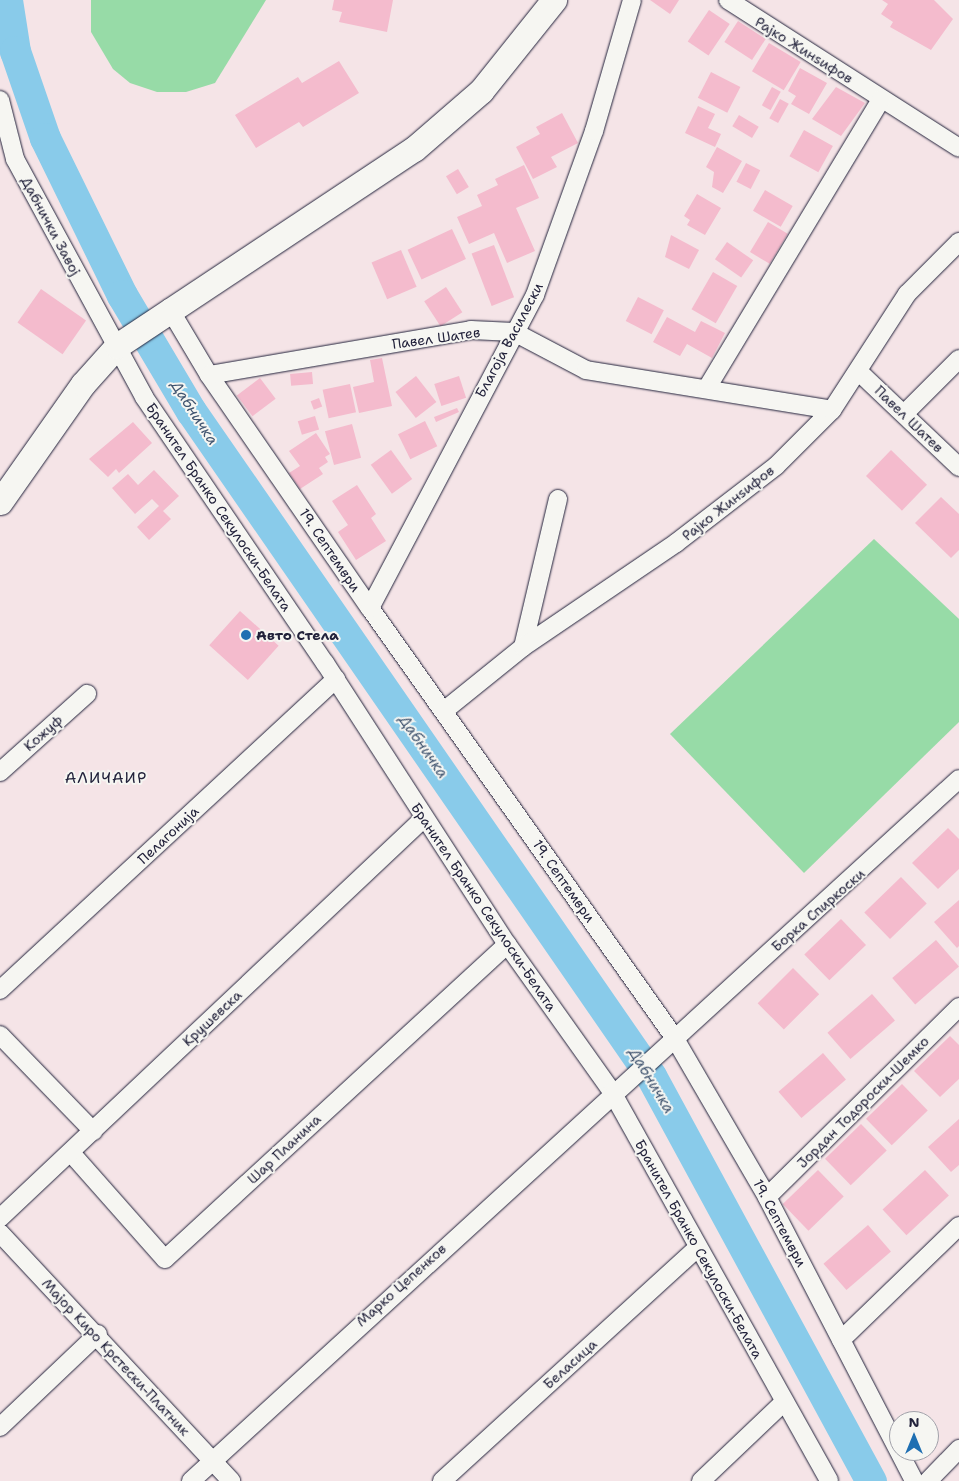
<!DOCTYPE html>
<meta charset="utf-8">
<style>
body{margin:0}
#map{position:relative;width:959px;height:1481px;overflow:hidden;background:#f5e4e7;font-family:"Shantell Sans",sans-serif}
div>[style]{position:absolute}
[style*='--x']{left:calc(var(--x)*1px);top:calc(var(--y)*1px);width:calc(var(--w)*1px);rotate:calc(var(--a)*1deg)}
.green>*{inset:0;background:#97dba7}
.river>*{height:31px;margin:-15.5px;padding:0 15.5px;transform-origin:15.5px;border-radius:15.5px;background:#89cbea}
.building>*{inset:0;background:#f4bbcd;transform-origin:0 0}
.roads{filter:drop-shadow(0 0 1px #22223b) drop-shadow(0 0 1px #22223b)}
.street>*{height:18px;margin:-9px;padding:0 9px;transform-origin:9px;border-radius:9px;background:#f6f6f2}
.secondary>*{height:25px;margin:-12.5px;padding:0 12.5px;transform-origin:12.5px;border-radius:12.5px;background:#f6f6f2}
.dots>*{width:14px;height:14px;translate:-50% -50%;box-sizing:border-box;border:2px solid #f6f6f2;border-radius:50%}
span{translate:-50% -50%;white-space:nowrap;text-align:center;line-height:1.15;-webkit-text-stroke:4px #f6f6f2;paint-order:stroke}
.street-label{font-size:14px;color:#22223b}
.poi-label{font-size:14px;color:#22223b;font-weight:700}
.left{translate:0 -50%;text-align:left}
.water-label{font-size:15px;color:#415570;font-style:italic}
.quarter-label{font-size:16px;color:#22223b;letter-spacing:1px}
.north{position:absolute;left:889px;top:1411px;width:50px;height:50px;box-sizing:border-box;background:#f6f6f2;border:1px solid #a1a1a9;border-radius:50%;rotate:0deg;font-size:14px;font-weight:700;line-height:20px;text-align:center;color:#22223b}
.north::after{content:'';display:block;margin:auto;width:18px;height:22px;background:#1f6fb2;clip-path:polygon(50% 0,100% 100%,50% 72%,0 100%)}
</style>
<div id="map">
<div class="green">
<div style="clip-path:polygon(91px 0,266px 0,215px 83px,186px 92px,157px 92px,130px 83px,113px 69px,91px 32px)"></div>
<div style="clip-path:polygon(874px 539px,959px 619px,959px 722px,804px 873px,670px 734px)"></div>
</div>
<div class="river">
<div style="--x:7;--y:0;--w:52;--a:81.1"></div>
<div style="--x:15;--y:51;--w:92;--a:71"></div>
<div style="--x:45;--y:138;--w:175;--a:63.9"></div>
<div style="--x:122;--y:295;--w:135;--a:59.3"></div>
<div style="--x:191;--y:411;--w:809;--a:55.33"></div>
<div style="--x:651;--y:1076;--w:461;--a:61.5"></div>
</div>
<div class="building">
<div style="clip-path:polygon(334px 0,393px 0,387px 32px,339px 22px,342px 12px,332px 10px)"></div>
<div style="clip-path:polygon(650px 0,679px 0,670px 14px)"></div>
<div style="clip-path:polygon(882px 0,934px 0,953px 19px,931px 50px,890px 27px,893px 22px,881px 14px,888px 4px)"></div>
<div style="left:709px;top:10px;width:25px;height:38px;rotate:34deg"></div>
<div style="left:738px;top:21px;width:33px;height:25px;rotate:33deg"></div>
<div style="left:769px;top:43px;width:37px;height:33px;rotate:31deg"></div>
<div style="clip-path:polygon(339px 61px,359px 93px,303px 127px,299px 122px,256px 148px,235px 115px,298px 77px,302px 83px)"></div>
<div style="clip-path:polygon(800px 68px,827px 83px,809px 114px,791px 104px,796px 96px,788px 91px)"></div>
<div style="left:711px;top:72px;width:33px;height:29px;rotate:27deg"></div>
<div style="left:772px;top:87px;width:10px;height:21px;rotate:29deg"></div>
<div style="clip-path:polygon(836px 87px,865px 103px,841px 136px,812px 119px)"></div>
<div style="left:780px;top:99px;width:10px;height:22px;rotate:29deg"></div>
<div style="clip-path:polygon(698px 106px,715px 114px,708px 128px,721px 134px,715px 147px,685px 133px)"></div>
<div style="clip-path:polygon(562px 113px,578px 143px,551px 157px,557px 167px,533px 179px,516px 147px,540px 134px,536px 127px)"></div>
<div style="left:739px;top:115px;width:23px;height:13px;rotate:31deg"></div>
<div style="left:804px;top:130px;width:33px;height:30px;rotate:29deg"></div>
<div style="clip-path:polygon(717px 147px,742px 161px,723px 193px,712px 187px,714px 172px,706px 167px)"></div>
<div style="left:746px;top:163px;width:16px;height:21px;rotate:27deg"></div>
<div style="clip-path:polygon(524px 165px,539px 198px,516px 208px,535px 251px,507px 263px,494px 233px,469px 244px,457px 217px,482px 206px,477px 195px,498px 185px,495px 179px)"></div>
<div style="left:458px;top:169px;width:21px;height:14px;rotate:59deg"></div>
<div style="left:765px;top:190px;width:32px;height:24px;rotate:30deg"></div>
<div style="clip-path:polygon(697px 194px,721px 208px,705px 235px,687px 225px,690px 220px,684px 216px)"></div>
<div style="left:768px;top:222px;width:23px;height:35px;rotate:31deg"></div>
<div style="left:452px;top:229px;width:33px;height:49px;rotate:65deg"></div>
<div style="clip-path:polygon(671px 235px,699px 250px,689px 269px,665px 257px)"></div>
<div style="left:727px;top:242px;width:32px;height:21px;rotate:35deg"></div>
<div style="left:494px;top:245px;width:56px;height:24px;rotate:69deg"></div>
<div style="left:401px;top:250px;width:40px;height:32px;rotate:67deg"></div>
<div style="left:713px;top:272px;width:28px;height:43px;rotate:30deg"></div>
<div style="left:446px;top:287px;width:30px;height:26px;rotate:57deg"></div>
<div style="left:41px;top:289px;width:55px;height:41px;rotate:35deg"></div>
<div style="left:638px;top:297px;width:29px;height:27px;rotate:27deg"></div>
<div style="clip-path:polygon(667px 317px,695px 332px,701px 321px,725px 333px,712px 358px,687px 344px,680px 356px,653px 342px)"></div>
<div style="clip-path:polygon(382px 358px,392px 406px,359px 413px,353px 387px,374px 382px,370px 360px)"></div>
<div style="left:312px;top:372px;width:12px;height:22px;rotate:85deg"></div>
<div style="left:416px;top:376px;width:33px;height:26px;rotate:52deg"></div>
<div style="left:459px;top:376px;width:23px;height:26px;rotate:72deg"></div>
<div style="left:260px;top:378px;width:26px;height:29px;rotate:53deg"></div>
<div style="left:350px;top:384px;width:29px;height:28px;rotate:78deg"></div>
<div style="left:319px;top:398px;width:9px;height:9px;rotate:69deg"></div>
<div style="clip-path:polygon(457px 408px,459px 412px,436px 422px,434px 417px)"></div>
<div style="left:315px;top:416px;width:14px;height:18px;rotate:73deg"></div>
<div style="left:425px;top:421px;width:28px;height:30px;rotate:64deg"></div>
<div style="clip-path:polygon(133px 422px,152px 443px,119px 473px,116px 469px,108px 477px,89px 459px)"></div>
<div style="left:352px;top:424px;width:35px;height:28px;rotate:75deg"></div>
<div style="clip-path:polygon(316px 433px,330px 454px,325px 457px,328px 462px,319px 468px,323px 474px,300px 489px,289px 473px,300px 466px,289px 451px)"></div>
<div style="left:391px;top:450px;width:36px;height:25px;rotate:54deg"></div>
<div style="left:891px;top:450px;width:50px;height:36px;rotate:44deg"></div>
<div style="clip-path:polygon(154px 470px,179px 496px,163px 511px,171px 519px,149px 540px,137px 527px,159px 506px,152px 499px,135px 514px,112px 488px,128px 474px,138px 485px)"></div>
<div style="clip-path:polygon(357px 485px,376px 514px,371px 518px,386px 541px,356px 560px,338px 532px,348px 525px,332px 501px)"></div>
<div style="clip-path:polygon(941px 497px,959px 514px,959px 550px,951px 558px,915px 523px)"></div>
<div style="left:240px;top:611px;width:52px;height:46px;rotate:42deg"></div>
<div style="clip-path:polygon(948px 828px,959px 839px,959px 869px,938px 889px,912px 863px)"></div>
<div style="left:901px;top:877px;width:37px;height:51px;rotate:46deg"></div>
<div style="clip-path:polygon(959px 900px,959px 946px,957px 948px,934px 922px)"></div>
<div style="left:841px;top:919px;width:36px;height:51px;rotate:46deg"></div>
<div style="left:936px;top:940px;width:35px;height:58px;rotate:49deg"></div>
<div style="left:793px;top:968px;width:37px;height:50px;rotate:45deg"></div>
<div style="left:872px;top:994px;width:35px;height:59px;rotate:49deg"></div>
<div style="clip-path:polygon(950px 1036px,959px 1045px,959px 1079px,940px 1097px,914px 1071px)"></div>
<div style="left:823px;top:1053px;width:35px;height:59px;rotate:49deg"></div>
<div style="left:902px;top:1084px;width:37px;height:50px;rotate:46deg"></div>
<div style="clip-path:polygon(959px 1119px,959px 1165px,951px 1172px,928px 1147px)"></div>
<div style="left:861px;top:1124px;width:37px;height:50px;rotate:46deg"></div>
<div style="left:818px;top:1170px;width:37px;height:49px;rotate:46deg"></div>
<div style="left:925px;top:1170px;width:35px;height:58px;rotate:47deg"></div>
<div style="left:868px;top:1225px;width:35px;height:59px;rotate:49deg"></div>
</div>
<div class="roads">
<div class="street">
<div style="--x:728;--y:0;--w:274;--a:32.6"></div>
<div style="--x:0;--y:100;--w:61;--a:75.7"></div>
<div style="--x:15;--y:159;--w:271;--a:61.5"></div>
<div style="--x:144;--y:397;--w:322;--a:55.8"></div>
<div style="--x:325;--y:663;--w:335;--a:57.1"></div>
<div style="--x:507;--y:944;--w:181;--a:54.6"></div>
<div style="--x:612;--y:1092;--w:445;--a:60.8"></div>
<div style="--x:169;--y:308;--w:78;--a:59.2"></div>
<div style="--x:209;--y:375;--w:283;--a:55.4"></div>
<div style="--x:370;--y:608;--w:526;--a:54.68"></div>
<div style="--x:674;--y:1037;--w:185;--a:59.8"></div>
<div style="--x:767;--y:1197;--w:320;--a:62.6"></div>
<div style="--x:859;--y:372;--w:138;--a:43.5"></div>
<div style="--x:209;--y:375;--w:266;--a:-9.7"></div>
<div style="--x:471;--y:330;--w:43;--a:2.7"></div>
<div style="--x:514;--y:332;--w:81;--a:27.8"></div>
<div style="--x:586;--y:370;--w:249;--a:9.2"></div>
<div style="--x:707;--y:388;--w:337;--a:-58.9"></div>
<div style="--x:906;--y:412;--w:75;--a:-45"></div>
<div style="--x:370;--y:608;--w:354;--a:-62.2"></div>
<div style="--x:535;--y:295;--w:174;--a:-70.2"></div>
<div style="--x:594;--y:131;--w:136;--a:-73.8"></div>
<div style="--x:523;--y:647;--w:152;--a:-76.7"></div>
<div style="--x:445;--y:710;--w:100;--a:-38.9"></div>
<div style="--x:523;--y:647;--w:185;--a:-34.2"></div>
<div style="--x:676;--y:543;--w:126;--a:-37.6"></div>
<div style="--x:776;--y:466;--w:79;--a:-45"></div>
<div style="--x:832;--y:410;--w:138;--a:-57.1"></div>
<div style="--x:907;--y:294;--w:74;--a:-45"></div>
<div style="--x:0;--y:772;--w:117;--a:-41.9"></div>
<div style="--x:0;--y:990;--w:458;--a:-42.8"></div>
<div style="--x:0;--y:1035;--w:134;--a:45.9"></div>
<div style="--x:72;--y:1154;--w:140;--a:48.5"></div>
<div style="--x:165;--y:1259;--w:465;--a:-42.6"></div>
<div style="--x:767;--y:1197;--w:270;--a:-44.7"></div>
<div style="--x:0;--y:1218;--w:583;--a:-43.33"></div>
<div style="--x:0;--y:1233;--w:339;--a:47"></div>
<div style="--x:841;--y:1340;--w:164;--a:-44"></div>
<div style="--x:0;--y:1427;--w:135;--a:-43.5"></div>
<div style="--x:191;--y:1481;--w:1040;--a:-42.43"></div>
<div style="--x:442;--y:1481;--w:345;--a:-42.4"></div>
<div style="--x:701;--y:1481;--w:115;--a:-43.6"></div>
<div style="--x:928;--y:1481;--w:45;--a:-45.9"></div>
</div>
<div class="secondary">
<div style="--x:0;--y:502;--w:144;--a:-54.9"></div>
<div style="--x:83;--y:384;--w:51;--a:-48.2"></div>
<div style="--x:117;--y:346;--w:356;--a:-33.6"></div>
<div style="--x:414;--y:149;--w:89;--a:-40.9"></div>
<div style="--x:481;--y:91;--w:117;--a:-51.3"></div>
</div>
</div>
<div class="dots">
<div style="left:246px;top:635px;background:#1f6fb2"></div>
</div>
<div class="street-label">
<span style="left:804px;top:50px;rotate:32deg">Рајко Жинѕифов</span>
<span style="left:51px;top:226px;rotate:62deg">Дабнички Завој</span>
<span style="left:436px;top:338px;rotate:-8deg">Павел Шатев</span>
<span style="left:509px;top:340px;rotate:-62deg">Благоја Василески</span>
<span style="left:909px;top:419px;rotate:44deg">Павел Шатев</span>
<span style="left:728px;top:503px;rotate:-38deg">Рајко Жинѕифов</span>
<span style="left:219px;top:507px;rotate:56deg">Бранител Бранко Секулоски-Белата</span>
<span style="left:330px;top:550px;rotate:56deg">19. Септември</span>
<span style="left:43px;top:733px;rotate:-42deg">Кожуф</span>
<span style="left:168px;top:835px;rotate:-43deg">Пелагонија</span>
<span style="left:564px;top:881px;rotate:55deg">19. Септември</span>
<span style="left:484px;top:907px;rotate:56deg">Бранител Бранко Секулоски-Белата</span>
<span style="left:818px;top:910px;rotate:-41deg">Борка Спиркоски</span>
<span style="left:212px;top:1018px;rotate:-43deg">Крушевска</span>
<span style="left:863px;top:1102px;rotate:-45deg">Јордан Тодороски-Шемко</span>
<span style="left:284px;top:1149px;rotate:-43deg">Шар Планина</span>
<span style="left:780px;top:1223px;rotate:62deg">19. Септември</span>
<span style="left:699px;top:1249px;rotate:61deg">Бранител Бранко Секулоски-Белата</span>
<span style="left:401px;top:1285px;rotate:-42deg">Марко Цепенков</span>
<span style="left:116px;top:1357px;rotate:47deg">Мајор Киро Крстески-Платник</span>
<span style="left:570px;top:1364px;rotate:-42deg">Беласица</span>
</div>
<div class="poi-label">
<span class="left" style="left:256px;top:635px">Авто Стела</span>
</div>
<div class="water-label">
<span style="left:194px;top:413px;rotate:57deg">Дабничка</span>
<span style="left:423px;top:747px;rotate:55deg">Дабничка</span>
<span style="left:651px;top:1081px;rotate:59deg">Дабничка</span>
</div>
<div class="quarter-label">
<span style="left:106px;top:778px">АЛИЧАИР</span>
</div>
<div class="north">N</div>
</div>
